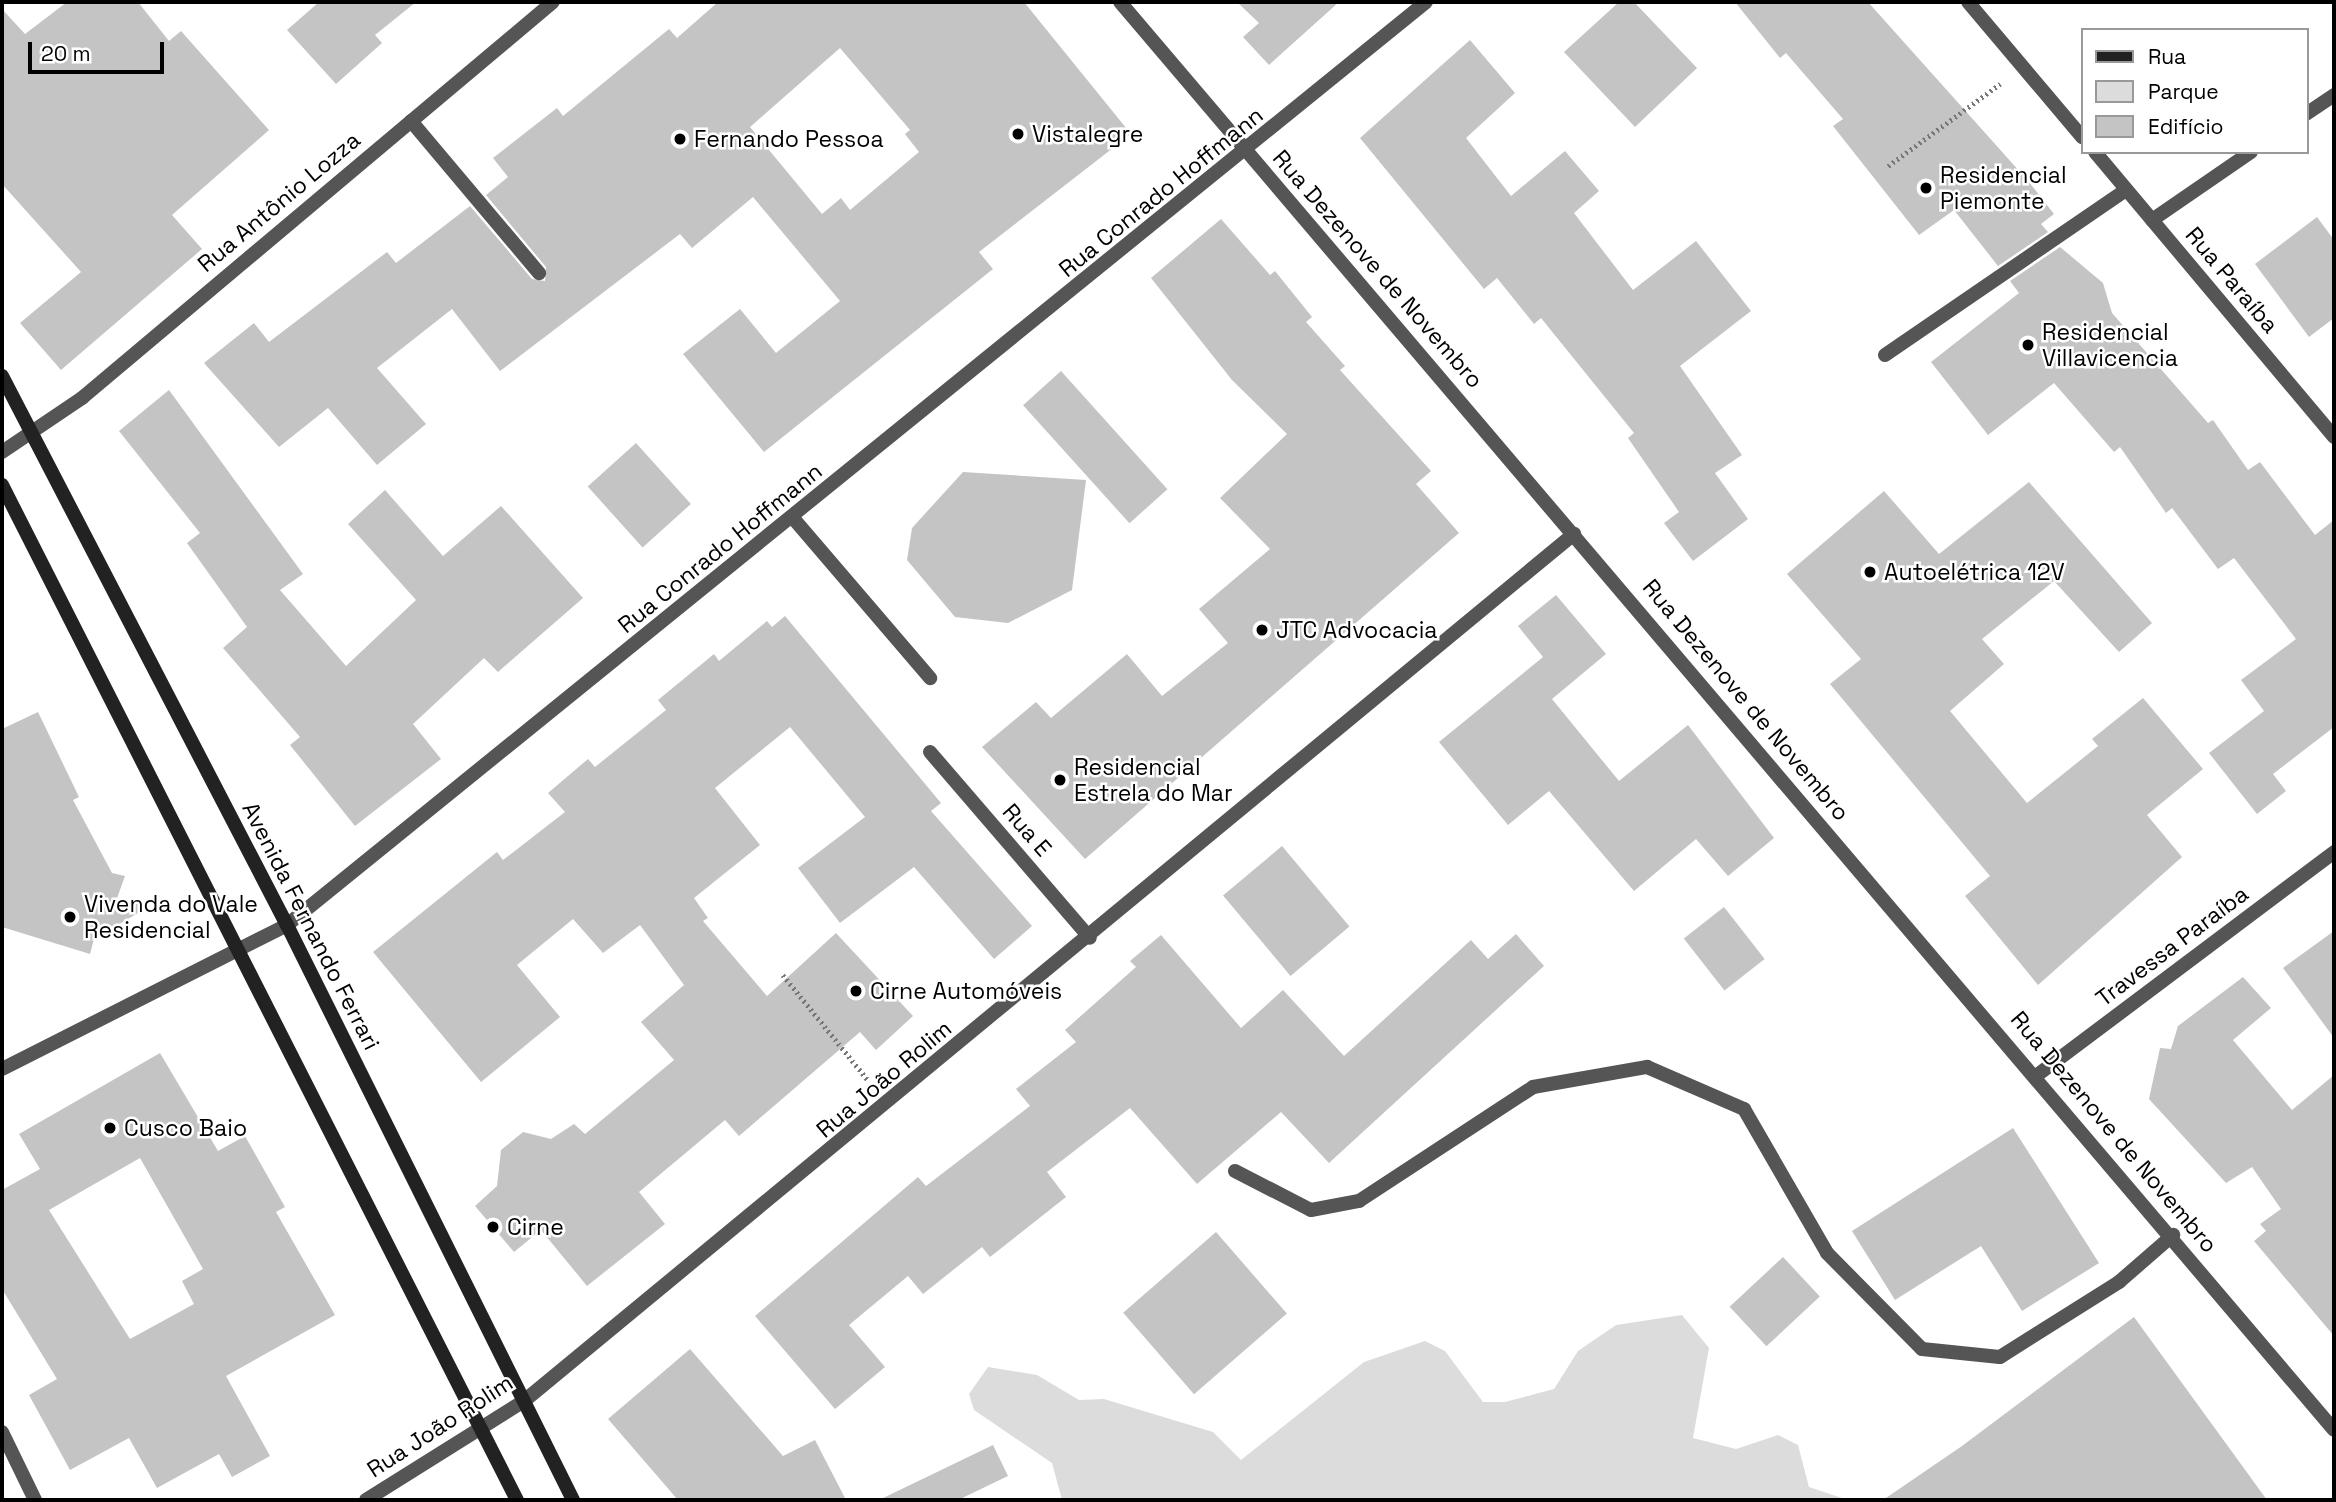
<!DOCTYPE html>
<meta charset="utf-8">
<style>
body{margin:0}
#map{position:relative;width:2336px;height:1502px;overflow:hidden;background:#fff;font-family:"Space Grotesk",sans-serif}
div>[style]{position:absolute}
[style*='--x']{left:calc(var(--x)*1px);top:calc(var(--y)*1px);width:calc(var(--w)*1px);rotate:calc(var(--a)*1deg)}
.green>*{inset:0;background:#dcdcdc}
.building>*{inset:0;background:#c4c4c4;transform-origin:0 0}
.path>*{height:4.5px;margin-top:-2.25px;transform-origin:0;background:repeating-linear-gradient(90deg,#777 0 2px,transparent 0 5.5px)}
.service>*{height:14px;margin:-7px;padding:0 7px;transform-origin:7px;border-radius:7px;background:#555}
.minor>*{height:14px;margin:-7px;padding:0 7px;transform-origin:7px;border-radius:7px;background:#555}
.tertiary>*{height:14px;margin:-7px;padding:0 7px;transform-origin:7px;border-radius:7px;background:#555}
.secondary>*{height:14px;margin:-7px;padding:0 7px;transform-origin:7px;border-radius:7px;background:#222}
.dots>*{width:19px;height:19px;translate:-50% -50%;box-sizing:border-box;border:4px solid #fff;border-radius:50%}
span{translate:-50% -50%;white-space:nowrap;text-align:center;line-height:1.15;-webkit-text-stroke:5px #fff;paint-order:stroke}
.poi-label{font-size:23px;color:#000}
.left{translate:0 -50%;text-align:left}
.street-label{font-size:23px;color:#000}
.frame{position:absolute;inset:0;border:4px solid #000;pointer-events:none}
.legend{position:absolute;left:2081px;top:28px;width:228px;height:126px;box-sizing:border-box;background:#fff;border:2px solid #999;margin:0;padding:9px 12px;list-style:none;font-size:21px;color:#000}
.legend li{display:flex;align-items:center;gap:14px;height:35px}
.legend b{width:35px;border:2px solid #999}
.scale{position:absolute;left:28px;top:42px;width:136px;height:32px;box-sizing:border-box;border:4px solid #000;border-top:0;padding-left:9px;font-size:21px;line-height:24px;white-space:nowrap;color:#000;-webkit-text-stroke:5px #fff;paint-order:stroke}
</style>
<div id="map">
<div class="green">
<div style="clip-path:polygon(1682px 1315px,1709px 1348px,1693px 1438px,1736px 1449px,1778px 1435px,1798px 1445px,1809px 1487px,1848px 1500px,1062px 1500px,1052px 1463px,974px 1410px,969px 1394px,988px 1367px,1037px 1375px,1079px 1400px,1104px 1399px,1213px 1432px,1241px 1460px,1364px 1362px,1425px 1341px,1445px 1351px,1483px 1402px,1505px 1402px,1554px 1389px,1578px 1351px,1616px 1325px)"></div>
</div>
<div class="building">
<div style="clip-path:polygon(67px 2px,138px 2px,169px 41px,181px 31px,269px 130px,172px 215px,202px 249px,61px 370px,20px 323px,81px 272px,2px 184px,2px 9px,25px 34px)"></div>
<div style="clip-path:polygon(319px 2px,416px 2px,375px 35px,382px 43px,336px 84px,287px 30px)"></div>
<div style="clip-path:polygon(evenodd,718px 2px,1024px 2px,1131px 134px,979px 252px,993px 269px,764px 452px,683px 354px,740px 309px,776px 353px,840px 301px,753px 197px,692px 248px,680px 234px,500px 371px,452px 309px,377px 368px,426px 424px,377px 465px,328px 408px,279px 447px,204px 363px,254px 323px,269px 342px,387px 252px,396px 263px,470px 206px,532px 279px,545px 281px,546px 267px,486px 195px,508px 177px,493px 158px,557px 108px,563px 116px,669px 29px,677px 38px,718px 2px,840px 48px,910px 130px,905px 134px,919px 152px,850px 210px,841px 198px,822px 214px,750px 127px,840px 48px)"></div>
<div style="clip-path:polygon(1237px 2px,1339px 2px,1269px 65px,1243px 37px,1259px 23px)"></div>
<div style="clip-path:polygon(1619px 2px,1634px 2px,1697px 68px,1635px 127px,1564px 52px)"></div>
<div style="clip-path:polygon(1735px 2px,1868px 2px,2029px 182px,2054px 214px,2041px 224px,2048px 232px,1998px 266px,1954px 210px,1919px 235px,1833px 126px,1843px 119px,1786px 53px,1780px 58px)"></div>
<div style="clip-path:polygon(1470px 40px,1515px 93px,1466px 138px,1511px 196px,1565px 151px,1599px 191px,1574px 213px,1633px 290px,1696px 241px,1751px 311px,1680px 366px,1742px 455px,1715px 473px,1748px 519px,1693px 561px,1664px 523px,1679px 512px,1628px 438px,1634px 433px,1541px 318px,1534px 324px,1497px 278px,1484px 289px,1360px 138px)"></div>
<div style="clip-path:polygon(2317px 217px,2334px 240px,2334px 318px,2309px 337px,2255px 264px)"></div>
<div style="clip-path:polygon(1221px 219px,1270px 275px,1275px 271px,1312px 317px,1306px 322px,1345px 366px,1340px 370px,1431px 471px,1416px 484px,1459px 533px,1085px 859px,982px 747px,1036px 702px,1051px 718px,1127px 654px,1162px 696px,1228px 643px,1199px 609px,1270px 549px,1220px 498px,1287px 434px,1232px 380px,1151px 278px)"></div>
<div style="clip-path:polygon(2060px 247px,2103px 283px,2112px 313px,2208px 423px,2213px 420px,2248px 470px,2260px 462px,2315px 535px,2334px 520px,2334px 727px,2273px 774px,2286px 791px,2257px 814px,2209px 753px,2264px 711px,2241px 680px,2296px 639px,2234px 558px,2218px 569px,2172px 508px,2166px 513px,2120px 447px,2114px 452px,2054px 383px,1988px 435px,1931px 362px,2019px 293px,2010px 281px)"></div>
<div style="left:1061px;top:371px;width:159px;height:51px;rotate:48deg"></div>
<div style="clip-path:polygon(169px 390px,303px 574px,280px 590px,346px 666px,416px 600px,348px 524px,385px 490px,443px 556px,501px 506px,583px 598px,498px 672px,484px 658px,413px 724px,441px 759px,355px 826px,290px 745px,300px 737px,223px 648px,247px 627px,187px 543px,200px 533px,119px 431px)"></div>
<div style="left:636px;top:443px;width:82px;height:65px;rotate:48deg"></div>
<div style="clip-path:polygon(963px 472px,1086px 480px,1072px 590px,1008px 623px,955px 617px,907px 560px,912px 528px)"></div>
<div style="clip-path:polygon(2029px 482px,2152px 623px,2119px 652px,2054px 581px,1982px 639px,2004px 664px,1950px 711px,2027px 803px,2098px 746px,2092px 739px,2143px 698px,2203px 769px,2147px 815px,2182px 857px,2038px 985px,1965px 896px,1990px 876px,1830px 684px,1861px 659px,1787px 574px,1884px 491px,1939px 554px)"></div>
<div style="clip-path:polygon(1556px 595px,1606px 654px,1552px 699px,1619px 781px,1688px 725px,1774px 838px,1728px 876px,1696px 839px,1634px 891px,1549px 791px,1508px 825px,1439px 742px,1543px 657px,1518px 626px)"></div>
<div style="clip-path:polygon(785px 616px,941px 803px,931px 811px,1032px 926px,994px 959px,914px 867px,840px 923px,798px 868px,865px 817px,790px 727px,715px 788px,760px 845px,694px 898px,708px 918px,703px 921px,767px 996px,836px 933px,913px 1016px,876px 1050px,860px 1032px,739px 1136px,725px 1120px,639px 1192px,665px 1224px,587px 1286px,541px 1230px,514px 1252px,475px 1206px,497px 1186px,501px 1150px,523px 1132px,551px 1139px,574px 1124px,585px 1134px,674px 1060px,641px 1022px,684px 985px,640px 925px,603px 953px,573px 919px,517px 965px,560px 1017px,481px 1082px,373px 952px,497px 852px,503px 860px,565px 812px,548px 793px,588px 759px,595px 767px,666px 710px,658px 700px,714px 654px,719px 661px,767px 621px,772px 627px)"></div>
<div style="clip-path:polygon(38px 712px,79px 797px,73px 800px,112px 873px,125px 876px,116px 901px,150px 906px,94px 939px,90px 954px,2px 927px,2px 729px)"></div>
<div style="left:1282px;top:846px;width:105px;height:77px;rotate:50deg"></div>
<div style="left:1724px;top:907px;width:66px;height:51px;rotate:52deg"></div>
<div style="clip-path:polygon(2334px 931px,2334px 1038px,2283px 968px)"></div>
<div style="clip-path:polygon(1516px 934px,1544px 966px,1329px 1163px,1281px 1112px,1197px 1184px,1130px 1108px,1047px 1172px,1066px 1197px,990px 1257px,982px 1247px,923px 1294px,908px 1276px,849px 1325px,885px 1367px,835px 1409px,755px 1316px,918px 1177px,926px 1186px,1030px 1106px,1016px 1089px,1076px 1042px,1065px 1030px,1136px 967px,1130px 961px,1161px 935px,1241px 1028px,1283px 990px,1344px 1056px,1471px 940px,1488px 959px)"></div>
<div style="clip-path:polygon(2243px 977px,2271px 1008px,2233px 1040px,2292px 1110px,2334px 1075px,2334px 1336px,2254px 1241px,2266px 1231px,2260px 1224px,2281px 1209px,2252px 1167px,2226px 1183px,2149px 1099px,2160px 1048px,2171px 1049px,2178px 1026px)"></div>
<div style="clip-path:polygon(evenodd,160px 1053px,218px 1151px,245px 1136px,285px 1207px,276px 1212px,335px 1315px,226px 1376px,270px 1456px,232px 1477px,219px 1454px,157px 1488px,129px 1438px,70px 1470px,29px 1395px,57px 1379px,2px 1289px,2px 1190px,40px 1169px,19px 1134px,160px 1053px,140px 1158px,203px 1269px,182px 1281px,194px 1304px,130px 1339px,49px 1210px,140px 1158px)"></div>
<div style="clip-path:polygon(2013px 1128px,2099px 1263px,2022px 1311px,1981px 1246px,1895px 1300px,1852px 1231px)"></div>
<div style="left:1216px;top:1232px;width:108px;height:123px;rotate:49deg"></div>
<div style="left:1783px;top:1257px;width:54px;height:73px;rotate:47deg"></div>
<div style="clip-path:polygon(2134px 1317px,2267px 1500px,1883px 1500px,1962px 1446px)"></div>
<div style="clip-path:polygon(690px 1349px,783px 1456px,815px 1440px,846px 1500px,678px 1500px,608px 1419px)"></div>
<div style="clip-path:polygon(993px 1445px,1008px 1476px,958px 1500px,879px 1500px)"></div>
</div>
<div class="path">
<div style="--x:1888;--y:166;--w:139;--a:-36.2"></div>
<div style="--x:783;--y:975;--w:135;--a:51"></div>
</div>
<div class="service">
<div style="--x:411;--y:121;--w:199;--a:49.9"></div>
<div style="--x:1885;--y:355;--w:292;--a:-34.4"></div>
<div style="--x:793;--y:518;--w:211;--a:49.4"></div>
<div style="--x:1235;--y:1171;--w:85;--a:27.2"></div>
<div style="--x:1311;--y:1210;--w:49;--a:-10.6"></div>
<div style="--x:1359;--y:1201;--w:208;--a:-33.2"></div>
<div style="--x:1533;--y:1087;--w:116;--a:-10"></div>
<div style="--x:1647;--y:1067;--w:106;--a:23.4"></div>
<div style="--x:1744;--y:1109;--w:166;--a:60"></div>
<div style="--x:1827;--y:1253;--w:135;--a:45.3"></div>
<div style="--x:1922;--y:1349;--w:78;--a:5.9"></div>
<div style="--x:2000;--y:1357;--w:141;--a:-32.2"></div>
<div style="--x:2119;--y:1282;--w:72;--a:-41"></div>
</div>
<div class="minor">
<div style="--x:1120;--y:2;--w:1874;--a:49.63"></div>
<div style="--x:1968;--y:2;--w:177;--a:49.8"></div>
<div style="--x:2306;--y:114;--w:34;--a:-34"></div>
<div style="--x:2095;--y:152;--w:372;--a:50"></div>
<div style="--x:2152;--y:220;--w:120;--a:-34.5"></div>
<div style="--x:2;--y:452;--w:97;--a:-34"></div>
<div style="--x:82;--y:398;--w:615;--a:-40.06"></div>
<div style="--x:930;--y:752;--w:245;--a:49.3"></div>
<div style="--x:287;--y:925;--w:1466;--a:-39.02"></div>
<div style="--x:2036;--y:1076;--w:373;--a:-36.9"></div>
<div style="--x:2;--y:1432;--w:76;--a:64.1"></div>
<div style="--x:366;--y:1500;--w:186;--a:-32.1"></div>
<div style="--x:524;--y:1401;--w:1362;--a:-39.55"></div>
</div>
<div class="tertiary">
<div style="--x:2;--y:1069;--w:319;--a:-26.8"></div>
</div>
<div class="secondary">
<div style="--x:2;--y:376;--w:619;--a:62.57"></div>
<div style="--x:287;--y:925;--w:642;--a:63.55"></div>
<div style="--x:2;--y:485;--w:1138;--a:63.1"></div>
</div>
<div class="dots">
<div style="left:1018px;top:134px;background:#000"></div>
<div style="left:680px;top:139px;background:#000"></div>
<div style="left:1926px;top:188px;background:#000"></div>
<div style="left:2028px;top:345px;background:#000"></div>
<div style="left:1870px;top:572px;background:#000"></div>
<div style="left:1262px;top:630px;background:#000"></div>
<div style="left:1060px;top:780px;background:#000"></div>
<div style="left:70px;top:917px;background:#000"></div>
<div style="left:856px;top:991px;background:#000"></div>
<div style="left:110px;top:1128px;background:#000"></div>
<div style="left:493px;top:1227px;background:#000"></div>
</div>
<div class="poi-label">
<span class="left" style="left:1032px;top:134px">Vistalegre</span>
<span class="left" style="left:694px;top:139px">Fernando Pessoa</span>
<span class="left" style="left:1940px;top:188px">Residencial<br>Piemonte</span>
<span class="left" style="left:2042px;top:345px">Residencial<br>Villavicencia</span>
<span class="left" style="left:1884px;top:572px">Autoelétrica 12V</span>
<span class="left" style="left:1276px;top:630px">JTC Advocacia</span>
<span class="left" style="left:1074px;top:780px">Residencial<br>Estrela do Mar</span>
<span class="left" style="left:84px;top:917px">Vivenda do Vale<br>Residencial</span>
<span class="left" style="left:870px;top:991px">Cirne Automóveis</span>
<span class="left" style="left:124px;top:1128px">Cusco Baio</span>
<span class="left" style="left:507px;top:1227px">Cirne</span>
</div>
<div class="street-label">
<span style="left:1161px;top:192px;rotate:-39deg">Rua Conrado Hoffmann</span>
<span style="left:279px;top:202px;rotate:-40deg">Rua Antônio Lozza</span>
<span style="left:1378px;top:269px;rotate:49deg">Rua Dezenove de Novembro</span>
<span style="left:2232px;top:280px;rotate:50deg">Rua Paraíba</span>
<span style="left:720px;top:548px;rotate:-39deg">Rua Conrado Hoffmann</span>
<span style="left:1746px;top:700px;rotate:50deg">Rua Dezenove de Novembro</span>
<span style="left:1027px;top:830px;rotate:49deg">Rua E</span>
<span style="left:311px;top:926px;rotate:63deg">Avenida Fernando Ferrari</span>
<span style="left:2172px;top:946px;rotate:-37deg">Travessa Paraíba</span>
<span style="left:884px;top:1079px;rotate:-40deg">Rua João Rolim</span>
<span style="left:2114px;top:1132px;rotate:50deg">Rua Dezenove de Novembro</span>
<span style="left:440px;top:1426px;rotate:-33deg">Rua João Rolim</span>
</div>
<div class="frame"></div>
<ul class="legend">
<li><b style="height:9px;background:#222"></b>Rua</li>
<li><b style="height:19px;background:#dcdcdc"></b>Parque</li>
<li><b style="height:19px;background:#c4c4c4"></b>Edifício</li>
</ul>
<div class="scale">20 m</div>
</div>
